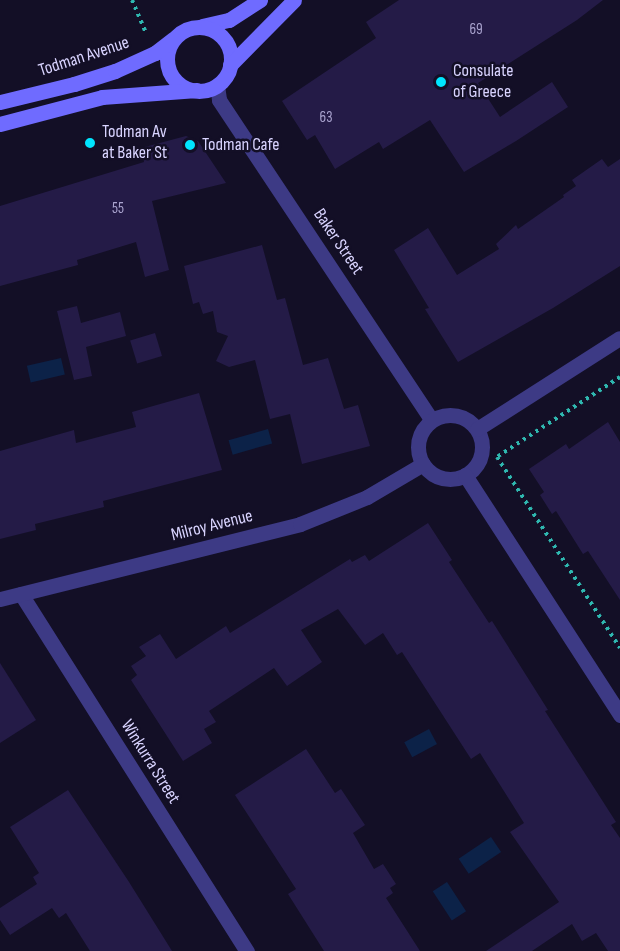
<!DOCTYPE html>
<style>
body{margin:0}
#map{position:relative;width:620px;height:951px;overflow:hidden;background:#130f26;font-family:"Sofia Sans Condensed",sans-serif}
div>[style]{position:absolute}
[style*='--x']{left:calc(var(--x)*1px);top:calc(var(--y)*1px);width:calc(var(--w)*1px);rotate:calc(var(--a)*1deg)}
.water>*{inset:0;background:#0c2248;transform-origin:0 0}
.building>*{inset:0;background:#241b47;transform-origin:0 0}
.path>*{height:4px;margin-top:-2px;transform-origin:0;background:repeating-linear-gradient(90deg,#2fb8b0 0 3px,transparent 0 7.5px)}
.street>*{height:15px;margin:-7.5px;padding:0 7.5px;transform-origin:7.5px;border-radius:7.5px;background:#3d3a85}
.street>.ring{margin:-7.5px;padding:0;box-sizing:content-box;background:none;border:15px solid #3d3a85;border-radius:50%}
.secondary>*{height:15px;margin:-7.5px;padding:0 7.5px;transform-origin:7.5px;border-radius:7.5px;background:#6f6bff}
.secondary>.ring{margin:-7.5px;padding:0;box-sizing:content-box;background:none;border:15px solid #6f6bff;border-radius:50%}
.dots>*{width:16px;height:16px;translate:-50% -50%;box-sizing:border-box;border:3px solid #130f26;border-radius:50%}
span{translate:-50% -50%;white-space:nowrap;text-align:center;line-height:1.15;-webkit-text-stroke:5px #130f26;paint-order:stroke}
.number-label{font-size:15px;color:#aca6d1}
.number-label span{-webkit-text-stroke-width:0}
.street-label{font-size:18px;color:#d9d4ff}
.poi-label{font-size:18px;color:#d9d4ff}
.left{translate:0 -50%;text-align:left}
</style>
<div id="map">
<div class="water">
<div style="left:61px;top:358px;width:17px;height:35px;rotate:77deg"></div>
<div style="left:268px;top:429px;width:15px;height:41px;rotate:74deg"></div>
<div style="left:429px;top:729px;width:17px;height:28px;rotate:62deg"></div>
<div style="left:491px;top:837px;width:18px;height:39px;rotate:56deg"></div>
<div style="left:447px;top:882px;width:35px;height:17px;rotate:57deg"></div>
</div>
<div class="building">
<div style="clip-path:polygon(399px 0,603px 0,577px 20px,478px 83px,500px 117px,552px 82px,568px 107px,516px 141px,464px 172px,430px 120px,383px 149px,379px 142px,335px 169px,315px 135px,307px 140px,282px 101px,376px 38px,366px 22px)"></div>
<div style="clip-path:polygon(186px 136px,198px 141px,226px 183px,152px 201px,169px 270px,145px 277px,136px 242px,77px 260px,78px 265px,0 286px,0 206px,144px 162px,141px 148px)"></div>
<div style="clip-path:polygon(602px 159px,608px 167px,620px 159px,620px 266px,553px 308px,458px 362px,425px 309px,429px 308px,394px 250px,428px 228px,457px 275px,499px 249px,496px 244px,516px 225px,518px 229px,564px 197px,563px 195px,576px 186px,572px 180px)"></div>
<div style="clip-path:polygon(262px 245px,277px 300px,285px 298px,303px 365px,328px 358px,344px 409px,358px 405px,370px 446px,302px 464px,290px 414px,270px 419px,255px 360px,229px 367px,216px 361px,228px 336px,217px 332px,213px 311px,203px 314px,199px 302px,193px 304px,184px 266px)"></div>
<div style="clip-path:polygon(77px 306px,81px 323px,120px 312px,126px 336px,86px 347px,92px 376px,74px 380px,57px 311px)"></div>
<div style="left:155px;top:333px;width:24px;height:26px;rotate:73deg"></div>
<div style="clip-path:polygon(199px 393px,222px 470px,103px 501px,104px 507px,35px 524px,36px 530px,0 539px,0 451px,74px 430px,76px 443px,136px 427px,132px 412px)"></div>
<div style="clip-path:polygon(608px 422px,620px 442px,620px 600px,588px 551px,583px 554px,556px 511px,552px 514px,540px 495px,544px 492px,529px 469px,566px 444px,569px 449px)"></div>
<div style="clip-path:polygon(428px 523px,452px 560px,449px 562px,489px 623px,492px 621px,548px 710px,545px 711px,616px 822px,611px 825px,620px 838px,620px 951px,608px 951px,596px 933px,582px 941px,572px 924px,532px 951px,486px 951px,559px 902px,510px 832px,524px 823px,480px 753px,471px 759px,402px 652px,397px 655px,383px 633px,365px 645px,338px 609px,301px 630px,322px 662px,287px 686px,274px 668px,209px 711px,216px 722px,204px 729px,212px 743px,183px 761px,131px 680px,137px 675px,131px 666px,146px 656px,139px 647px,160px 634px,176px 659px,226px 626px,230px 633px,350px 559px,352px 562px,365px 555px,369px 561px)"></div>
<div style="clip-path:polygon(0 663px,36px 720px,0 743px)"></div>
<div style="clip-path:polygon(306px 749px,335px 793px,341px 789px,365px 825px,353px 833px,374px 869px,383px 864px,396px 884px,390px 888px,393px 893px,386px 898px,420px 951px,324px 951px,288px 894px,296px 889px,235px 795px)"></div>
<div style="clip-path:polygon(68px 790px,129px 882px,172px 951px,90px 951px,66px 913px,59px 918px,52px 908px,10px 935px,0 920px,0 908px,37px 884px,33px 877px,39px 873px,10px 827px)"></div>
</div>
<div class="path">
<div style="--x:132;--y:0;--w:36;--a:67"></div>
<div style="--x:620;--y:377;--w:147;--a:147"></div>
<div style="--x:497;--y:457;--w:227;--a:57.2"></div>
</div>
<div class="street">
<div style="--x:217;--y:85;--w:15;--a:82"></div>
<div style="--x:219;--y:100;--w:384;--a:56.4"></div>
<div class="ring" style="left:418px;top:415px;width:49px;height:49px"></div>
<div style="--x:477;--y:429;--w:169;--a:-32.5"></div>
<div style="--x:465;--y:475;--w:286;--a:57.1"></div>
<div style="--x:21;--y:594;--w:423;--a:57.7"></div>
<div style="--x:0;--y:599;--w:309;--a:-14"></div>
<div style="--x:300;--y:524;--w:72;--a:-21.9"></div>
<div style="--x:367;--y:497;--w:65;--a:-30.5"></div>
</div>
<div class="secondary">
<div style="--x:202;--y:26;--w:28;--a:-13"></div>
<div style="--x:229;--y:20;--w:37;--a:-33"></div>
<div class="ring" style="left:167px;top:27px;width:49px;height:49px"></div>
<div style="--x:230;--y:65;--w:91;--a:-45.4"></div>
<div style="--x:0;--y:102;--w:76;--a:-13.7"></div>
<div style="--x:74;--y:84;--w:43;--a:-17.6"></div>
<div style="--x:115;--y:71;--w:44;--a:-24.2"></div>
<div style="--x:155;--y:53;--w:23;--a:-38"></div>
<div style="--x:0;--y:124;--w:106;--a:-14.8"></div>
<div style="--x:102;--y:97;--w:95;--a:-4.2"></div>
</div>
<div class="dots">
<div style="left:441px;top:82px;background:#00e5ff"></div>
<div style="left:90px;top:143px;background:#00e5ff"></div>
<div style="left:190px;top:145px;background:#00e5ff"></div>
</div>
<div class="number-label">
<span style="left:476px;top:30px">69</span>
<span style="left:326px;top:118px">63</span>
<span style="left:118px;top:209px">55</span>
</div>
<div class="street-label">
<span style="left:84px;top:57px;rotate:-18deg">Todman Avenue</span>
<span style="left:338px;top:242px;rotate:56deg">Baker Street</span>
<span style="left:212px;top:526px;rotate:-14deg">Milroy Avenue</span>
<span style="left:150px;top:762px;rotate:58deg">Winkurra Street</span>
</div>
<div class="poi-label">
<span class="left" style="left:453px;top:82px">Consulate<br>of Greece</span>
<span class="left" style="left:102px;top:143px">Todman Av<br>at Baker St</span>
<span class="left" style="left:202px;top:145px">Todman Cafe</span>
</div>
</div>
